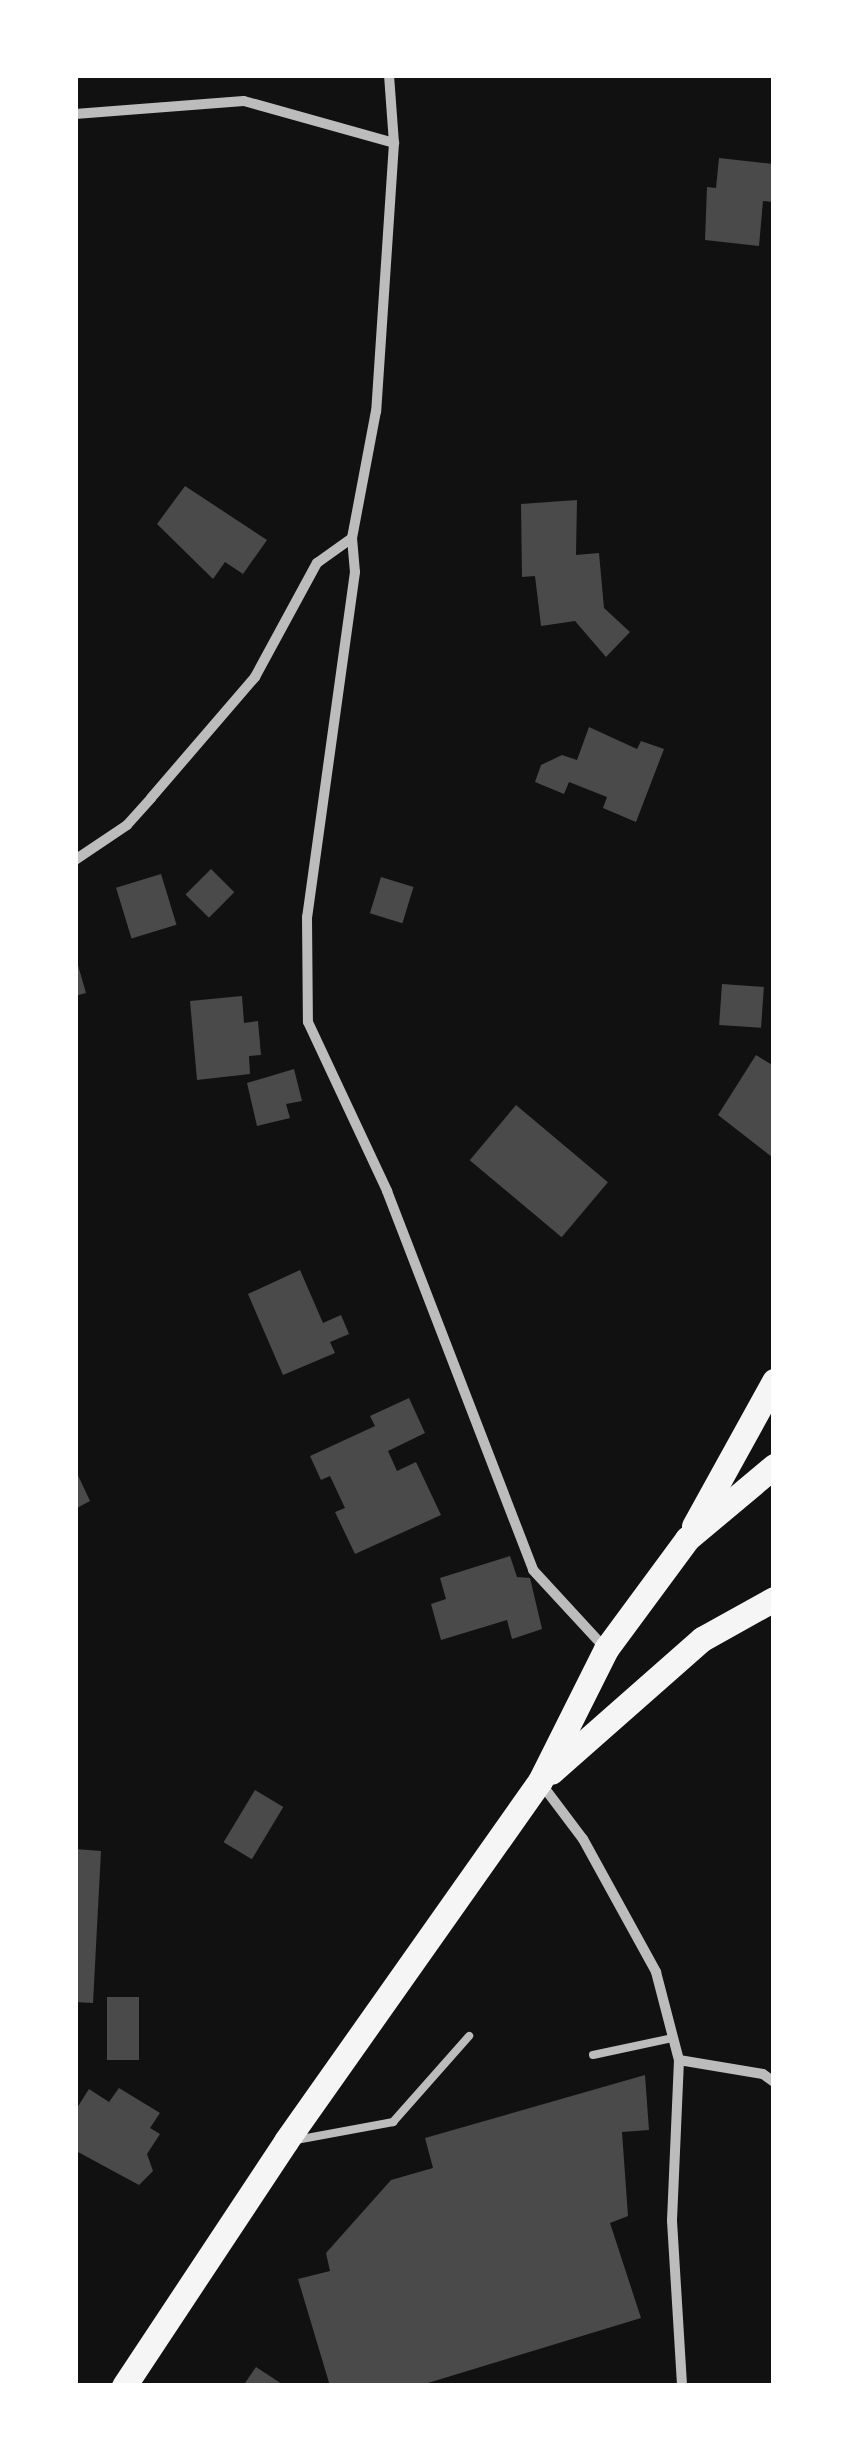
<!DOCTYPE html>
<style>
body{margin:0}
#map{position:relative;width:849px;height:2461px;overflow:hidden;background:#111;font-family:"Open Sans",sans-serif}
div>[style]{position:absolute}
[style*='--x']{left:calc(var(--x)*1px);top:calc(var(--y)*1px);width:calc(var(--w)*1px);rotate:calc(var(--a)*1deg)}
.building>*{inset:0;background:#4a4a4a;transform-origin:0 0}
.service>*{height:8px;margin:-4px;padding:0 4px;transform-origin:4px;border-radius:4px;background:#bcbcbc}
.minor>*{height:10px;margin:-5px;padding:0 5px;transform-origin:5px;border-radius:5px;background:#bcbcbc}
.primary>*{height:25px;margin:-12.5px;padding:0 12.5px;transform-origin:12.5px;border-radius:12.5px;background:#f5f5f5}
span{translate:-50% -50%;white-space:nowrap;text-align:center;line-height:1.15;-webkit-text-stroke:8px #fff;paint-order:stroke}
.frame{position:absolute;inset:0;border:78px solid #fff;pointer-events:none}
</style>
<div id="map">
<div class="building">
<div style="clip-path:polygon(719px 158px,774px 164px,774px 202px,763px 201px,759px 246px,705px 240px,707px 187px,716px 188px)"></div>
<div style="clip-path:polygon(185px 486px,267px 540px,243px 574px,225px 562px,213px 579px,157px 524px)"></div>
<div style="clip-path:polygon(577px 500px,576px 555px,599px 553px,604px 608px,630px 632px,606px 657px,575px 621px,541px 626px,535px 576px,522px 577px,521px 504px)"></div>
<div style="clip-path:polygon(589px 727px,637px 749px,641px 741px,664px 749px,636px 822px,603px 808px,607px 797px,569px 782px,564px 794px,535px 782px,541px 765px,562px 755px,577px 760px)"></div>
<div style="left:211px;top:869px;width:33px;height:36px;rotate:45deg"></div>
<div style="left:161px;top:874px;width:53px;height:47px;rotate:73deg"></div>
<div style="left:381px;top:877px;width:34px;height:38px;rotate:17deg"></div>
<div style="clip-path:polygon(75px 955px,86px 993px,75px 996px)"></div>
<div style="left:722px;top:984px;width:42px;height:41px;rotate:4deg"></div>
<div style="clip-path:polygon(242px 996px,244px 1023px,258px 1021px,261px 1055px,249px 1056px,250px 1074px,197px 1080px,190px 1001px)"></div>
<div style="clip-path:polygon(756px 1055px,774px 1066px,772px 1157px,718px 1115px)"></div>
<div style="clip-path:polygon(294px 1069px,302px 1101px,286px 1104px,290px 1118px,257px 1126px,247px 1083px)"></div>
<div style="left:516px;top:1105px;width:120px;height:72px;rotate:40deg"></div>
<div style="clip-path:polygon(300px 1270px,323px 1323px,341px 1315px,349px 1334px,330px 1342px,335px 1353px,283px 1375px,248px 1294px)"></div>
<div style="clip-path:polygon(409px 1398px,425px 1433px,388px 1451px,397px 1471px,416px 1462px,441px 1515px,355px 1554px,335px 1512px,345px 1508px,330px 1476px,321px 1480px,310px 1456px,375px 1426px,370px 1416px)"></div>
<div style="clip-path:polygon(75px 1469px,90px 1501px,75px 1509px)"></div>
<div style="clip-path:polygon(510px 1556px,517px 1577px,530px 1578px,542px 1629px,512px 1639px,507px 1620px,441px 1640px,431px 1604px,446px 1599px,440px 1578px)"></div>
<div style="left:255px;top:1790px;width:33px;height:61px;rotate:31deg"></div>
<div style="clip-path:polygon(75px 1849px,101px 1851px,93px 2003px,75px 2002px)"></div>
<div style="left:107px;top:1997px;width:32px;height:63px"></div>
<div style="clip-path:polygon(645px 2075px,649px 2130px,622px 2132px,628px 2216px,610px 2223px,641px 2318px,418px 2386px,330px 2386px,298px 2279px,330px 2271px,326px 2253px,391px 2180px,433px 2168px,425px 2138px)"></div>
<div style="clip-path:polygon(119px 2088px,160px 2113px,150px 2128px,160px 2134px,147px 2154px,153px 2171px,139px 2185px,78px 2152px,75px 2157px,75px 2111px,89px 2089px,109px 2102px)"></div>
<div style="clip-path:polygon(256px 2367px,285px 2386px,243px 2386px)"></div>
</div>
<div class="service">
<div style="--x:593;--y:2055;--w:82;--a:-12"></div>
<div style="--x:296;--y:2140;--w:99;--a:-10.5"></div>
<div style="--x:393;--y:2122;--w:115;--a:-48.5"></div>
</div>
<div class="minor">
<div style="--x:389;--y:75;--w:68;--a:85.8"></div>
<div style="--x:394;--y:143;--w:269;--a:93.8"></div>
<div style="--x:376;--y:411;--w:129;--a:100.7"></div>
<div style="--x:352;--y:538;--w:34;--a:85"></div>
<div style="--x:355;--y:572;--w:348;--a:97.9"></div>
<div style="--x:307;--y:917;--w:105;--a:89.5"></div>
<div style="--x:308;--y:1022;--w:187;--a:64.9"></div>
<div style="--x:387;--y:1191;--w:406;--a:68.9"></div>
<div style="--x:533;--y:1570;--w:108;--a:47.3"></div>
<div style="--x:75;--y:114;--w:169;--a:-4.4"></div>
<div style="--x:244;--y:101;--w:156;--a:15.6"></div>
<div style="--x:75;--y:860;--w:63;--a:-33.9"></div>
<div style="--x:127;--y:825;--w:36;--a:-48"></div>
<div style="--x:151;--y:798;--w:160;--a:-49.3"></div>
<div style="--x:255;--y:677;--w:130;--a:-61.5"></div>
<div style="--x:317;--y:563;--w:43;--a:-35.5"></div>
<div style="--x:540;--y:1782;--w:71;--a:53"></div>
<div style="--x:583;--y:1839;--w:152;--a:61.2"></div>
<div style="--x:656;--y:1972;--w:91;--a:75.4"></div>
<div style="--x:679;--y:2060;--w:161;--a:92.5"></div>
<div style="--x:672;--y:2221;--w:165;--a:86.5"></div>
<div style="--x:679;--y:2060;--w:85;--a:9.5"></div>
<div style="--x:763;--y:2074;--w:14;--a:36"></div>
</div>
<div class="primary">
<div style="--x:694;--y:1526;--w:166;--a:-61.1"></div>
<div style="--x:551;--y:1772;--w:201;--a:-41.4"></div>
<div style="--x:702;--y:1639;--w:82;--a:-29.1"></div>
<div style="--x:124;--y:2386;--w:294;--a:-56.5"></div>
<div style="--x:286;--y:2141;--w:441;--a:-54.8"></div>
<div style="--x:540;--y:1781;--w:148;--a:-63.4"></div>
<div style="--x:606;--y:1649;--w:137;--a:-53.6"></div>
<div style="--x:687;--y:1539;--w:114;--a:-40"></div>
</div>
<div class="frame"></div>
</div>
